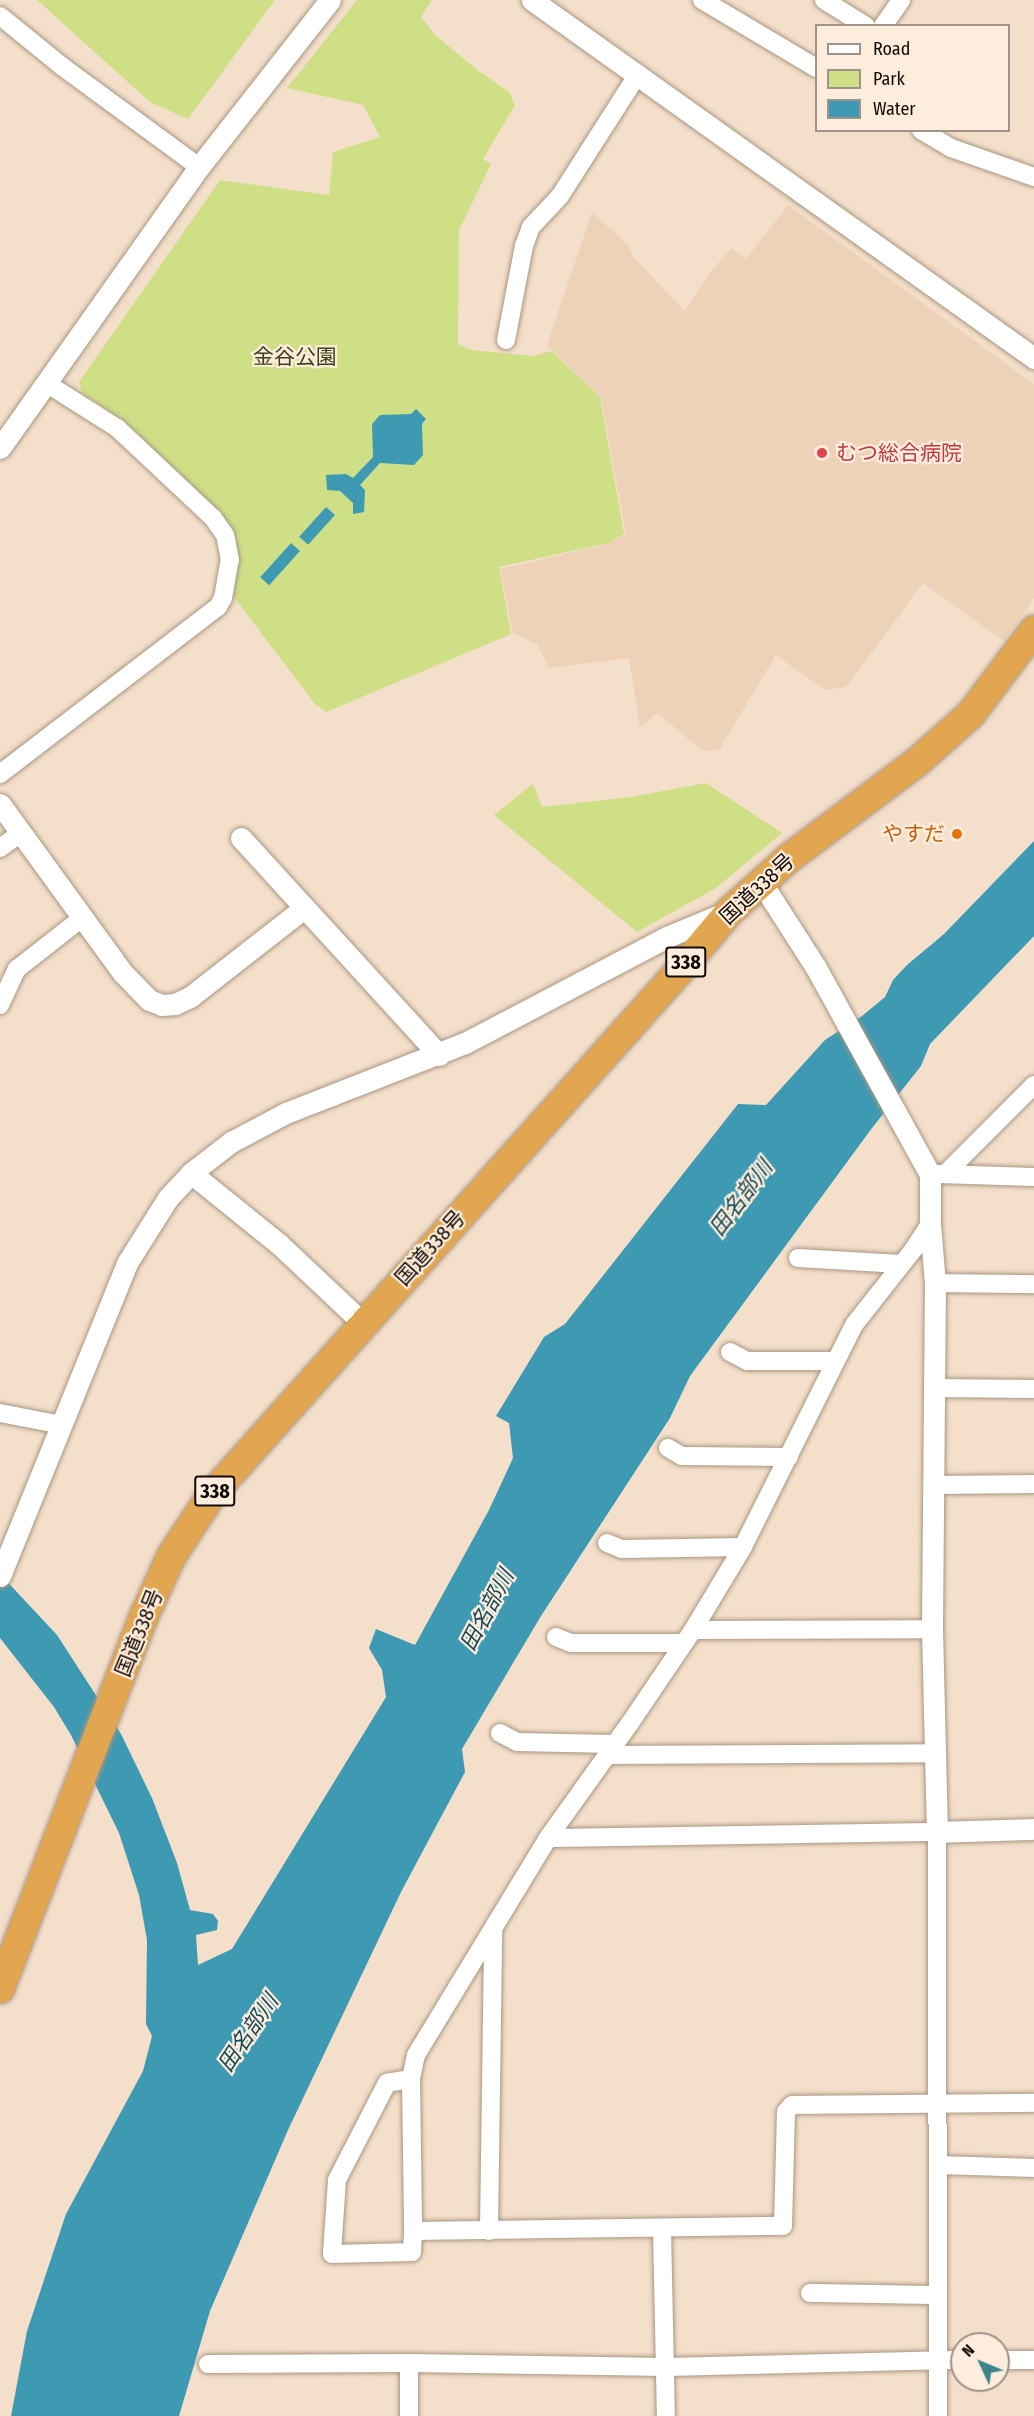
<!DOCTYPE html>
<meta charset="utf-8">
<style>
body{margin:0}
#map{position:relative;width:1034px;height:2416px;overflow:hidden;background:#f4dfca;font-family:"Fira Sans Condensed","Noto Sans JP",sans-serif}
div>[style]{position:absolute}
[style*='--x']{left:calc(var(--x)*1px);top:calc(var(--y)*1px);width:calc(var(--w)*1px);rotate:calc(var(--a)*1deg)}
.built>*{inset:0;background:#edd2b7}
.green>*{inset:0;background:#cfdf86}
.water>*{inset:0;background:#3d9ab2;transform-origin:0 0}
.roads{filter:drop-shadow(0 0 2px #a99682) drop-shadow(0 0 2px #a99682)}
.minor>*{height:18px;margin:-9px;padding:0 9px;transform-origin:9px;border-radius:9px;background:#fff}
.tertiary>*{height:21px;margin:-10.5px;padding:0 10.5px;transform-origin:10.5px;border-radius:10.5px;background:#fff}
.trunk>*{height:28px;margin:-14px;padding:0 14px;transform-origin:14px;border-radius:14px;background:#e2a650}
.dots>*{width:16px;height:16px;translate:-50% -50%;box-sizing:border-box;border:3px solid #feeddc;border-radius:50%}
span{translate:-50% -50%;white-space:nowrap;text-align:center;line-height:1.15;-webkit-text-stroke:4.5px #feeddc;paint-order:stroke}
.shield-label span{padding:2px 4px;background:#feeddc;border:2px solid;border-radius:4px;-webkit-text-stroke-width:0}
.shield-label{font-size:20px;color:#110a04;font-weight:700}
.park-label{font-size:21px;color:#3b411b}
.health-label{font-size:21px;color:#be3a42}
.left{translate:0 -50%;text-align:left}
.food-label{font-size:21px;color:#c56008}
.right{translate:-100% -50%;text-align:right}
.street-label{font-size:21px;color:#110a04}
.water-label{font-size:22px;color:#154957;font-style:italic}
.legend{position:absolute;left:815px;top:24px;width:195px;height:108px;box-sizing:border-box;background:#feeddc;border:2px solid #9f9286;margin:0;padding:8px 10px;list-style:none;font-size:18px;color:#110a04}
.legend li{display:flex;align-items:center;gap:12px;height:30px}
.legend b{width:30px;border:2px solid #9f9286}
.north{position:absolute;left:950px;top:2332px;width:60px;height:60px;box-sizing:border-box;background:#feeddc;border:2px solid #9f9286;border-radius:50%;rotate:314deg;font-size:16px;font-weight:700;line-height:24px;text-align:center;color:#110a04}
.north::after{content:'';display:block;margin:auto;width:21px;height:27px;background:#3c848b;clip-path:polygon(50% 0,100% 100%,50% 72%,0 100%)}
</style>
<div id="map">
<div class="built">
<div style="clip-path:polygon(788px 205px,1034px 384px,1034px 598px,1004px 641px,923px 583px,846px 687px,825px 690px,776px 655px,719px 750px,703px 751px,657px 713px,640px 727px,629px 658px,549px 668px,537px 644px,513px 633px,500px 569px,607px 544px,626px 534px,601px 397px,547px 345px,592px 212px,628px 245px,633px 256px,684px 311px,712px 270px,732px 248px,746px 259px)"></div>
</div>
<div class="green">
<div style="clip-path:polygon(37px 0,275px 0,188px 119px,150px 102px)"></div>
<div style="clip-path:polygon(357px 0,432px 0,421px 17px,435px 35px,476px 69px,509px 92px,515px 105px,483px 159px,491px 164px,459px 230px,458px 344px,471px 350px,533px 356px,552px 351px,600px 397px,624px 534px,609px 543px,499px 567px,511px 634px,326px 712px,314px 703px,234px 597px,237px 561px,236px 536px,226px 520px,123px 420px,82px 393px,79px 382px,220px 180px,329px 195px,333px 152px,380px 137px,363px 105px,287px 88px)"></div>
<div style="clip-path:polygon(706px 783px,782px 833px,716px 888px,637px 932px,494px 815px,533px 784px,542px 807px,631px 797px)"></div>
</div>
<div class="water">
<div style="clip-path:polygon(416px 409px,426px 419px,422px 424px,423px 455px,414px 465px,380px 463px,360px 485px,365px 490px,364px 512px,353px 514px,353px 503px,340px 491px,327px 490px,326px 475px,346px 474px,353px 478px,373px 457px,372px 424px,380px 415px,411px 414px)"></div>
<div style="left:326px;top:507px;width:12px;height:40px;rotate:42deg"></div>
<div style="left:291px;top:543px;width:12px;height:46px;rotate:42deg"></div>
<div style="clip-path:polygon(1034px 841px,1034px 936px,930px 1044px,921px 1066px,872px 1128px,690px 1376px,670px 1418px,541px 1616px,462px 1749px,465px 1772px,401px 1892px,288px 2130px,210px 2311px,179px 2416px,11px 2416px,27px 2331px,66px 2214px,143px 2071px,152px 2036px,146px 2024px,147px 1940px,139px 1895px,119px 1833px,71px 1735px,54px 1707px,0 1638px,0 1574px,57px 1635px,121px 1734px,152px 1798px,177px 1863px,190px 1910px,213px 1914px,218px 1921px,217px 1930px,196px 1935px,198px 1965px,232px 1949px,386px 1697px,382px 1670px,369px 1648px,376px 1629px,415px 1645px,489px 1510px,513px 1458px,509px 1423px,496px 1416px,544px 1337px,565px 1324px,738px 1104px,766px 1105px,825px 1040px,862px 1016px,885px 997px,893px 980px,907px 965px,944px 934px)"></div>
</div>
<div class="roads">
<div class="minor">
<div style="--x:702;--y:0;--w:133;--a:30.8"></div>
<div style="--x:824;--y:0;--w:49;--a:31.8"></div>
<div style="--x:0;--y:16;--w:81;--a:39"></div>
<div style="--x:63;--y:67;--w:169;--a:36.3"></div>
<div style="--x:883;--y:26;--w:32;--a:-55"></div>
<div style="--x:921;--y:130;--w:35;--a:31"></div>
<div style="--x:951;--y:148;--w:88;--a:19.3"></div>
<div style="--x:506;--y:340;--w:96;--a:-79.2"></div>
<div style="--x:524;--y:246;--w:20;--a:-70"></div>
<div style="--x:531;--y:227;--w:42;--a:-46.9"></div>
<div style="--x:560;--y:196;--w:145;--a:-57.4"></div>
<div style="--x:0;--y:774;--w:275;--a:-37.5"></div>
<div style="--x:218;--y:607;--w:10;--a:-61"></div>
<div style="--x:223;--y:598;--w:39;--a:-80"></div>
<div style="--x:230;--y:560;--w:25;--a:-101"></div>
<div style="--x:225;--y:535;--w:21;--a:-125"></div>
<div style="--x:213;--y:518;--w:132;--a:-136.8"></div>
<div style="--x:117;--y:428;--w:84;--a:-147.6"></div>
<div style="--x:0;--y:848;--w:27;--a:-36"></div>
<div style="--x:0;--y:1005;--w:40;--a:-65"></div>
<div style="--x:17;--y:969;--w:83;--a:-38.1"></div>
<div style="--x:938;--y:1174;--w:96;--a:1.8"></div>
<div style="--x:945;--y:1174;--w:126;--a:-45"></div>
<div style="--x:930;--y:1224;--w:31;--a:123"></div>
<div style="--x:913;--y:1250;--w:95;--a:128.2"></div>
<div style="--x:854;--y:1325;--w:248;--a:116.6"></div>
<div style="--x:743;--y:1547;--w:97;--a:121.1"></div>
<div style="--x:693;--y:1630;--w:112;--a:124.1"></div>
<div style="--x:630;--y:1723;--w:141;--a:125.5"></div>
<div style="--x:548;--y:1838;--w:254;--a:121.3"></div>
<div style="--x:416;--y:2055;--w:25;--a:102"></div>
<div style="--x:411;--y:2079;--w:152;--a:89.2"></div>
<div style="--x:413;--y:2231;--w:370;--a:-0.8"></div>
<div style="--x:783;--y:2226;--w:114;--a:-88.5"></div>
<div style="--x:786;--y:2112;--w:9;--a:-49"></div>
<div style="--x:792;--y:2105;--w:242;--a:-0.5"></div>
<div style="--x:798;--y:1258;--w:103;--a:3.3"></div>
<div style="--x:935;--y:1283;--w:99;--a:0.6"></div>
<div style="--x:730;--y:1352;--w:19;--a:28"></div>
<div style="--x:747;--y:1361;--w:87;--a:0"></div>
<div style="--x:933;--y:1388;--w:101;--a:0.6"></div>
<div style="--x:0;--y:1413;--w:63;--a:11"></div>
<div style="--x:668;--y:1448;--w:16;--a:30"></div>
<div style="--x:682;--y:1456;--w:107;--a:0.5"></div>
<div style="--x:934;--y:1485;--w:100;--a:-0.6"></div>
<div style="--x:607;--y:1543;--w:16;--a:22"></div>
<div style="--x:622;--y:1549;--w:121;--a:-0.9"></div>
<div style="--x:693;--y:1630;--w:239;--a:-0.2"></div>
<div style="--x:556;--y:1637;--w:16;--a:22"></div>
<div style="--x:571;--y:1643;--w:112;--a:0"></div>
<div style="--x:500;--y:1733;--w:19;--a:28"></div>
<div style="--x:517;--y:1742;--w:98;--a:1.2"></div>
<div style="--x:608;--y:1755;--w:328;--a:-0.3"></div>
<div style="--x:548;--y:1838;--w:389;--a:-0.9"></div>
<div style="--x:937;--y:1832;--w:584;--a:89.9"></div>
<div style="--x:411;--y:2079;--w:24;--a:171"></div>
<div style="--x:387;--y:2083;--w:109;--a:117.3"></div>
<div style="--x:337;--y:2180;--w:74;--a:93.9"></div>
<div style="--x:332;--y:2254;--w:80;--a:-1.4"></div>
<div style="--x:412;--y:2252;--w:21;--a:-87"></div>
<div style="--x:939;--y:2165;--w:95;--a:1.8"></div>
<div style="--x:662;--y:2229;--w:187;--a:88.8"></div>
<div style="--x:489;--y:2231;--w:301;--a:-89.2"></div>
<div style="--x:810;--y:2293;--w:128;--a:0.9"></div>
<div style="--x:998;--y:2360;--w:36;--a:0"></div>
<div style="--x:409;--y:2363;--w:53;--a:90"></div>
<div style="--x:208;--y:2364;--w:201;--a:-0.3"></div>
<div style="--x:409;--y:2363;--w:256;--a:0.9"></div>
<div style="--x:665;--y:2367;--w:297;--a:-1.4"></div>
</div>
<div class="tertiary">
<div style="--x:532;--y:0;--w:617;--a:35.49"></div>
<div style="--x:0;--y:448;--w:344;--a:-54.7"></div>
<div style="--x:199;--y:167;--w:212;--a:-51.9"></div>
<div style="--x:0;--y:804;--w:209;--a:54"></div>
<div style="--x:123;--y:973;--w:37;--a:46"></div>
<div style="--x:149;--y:1000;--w:14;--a:21"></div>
<div style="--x:162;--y:1005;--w:13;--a:-4"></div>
<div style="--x:175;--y:1004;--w:17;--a:-25"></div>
<div style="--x:190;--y:997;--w:145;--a:-38"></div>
<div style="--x:241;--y:838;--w:294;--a:47.6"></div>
<div style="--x:761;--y:882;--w:100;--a:57.3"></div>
<div style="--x:815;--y:966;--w:238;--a:61.1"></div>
<div style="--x:930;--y:1174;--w:50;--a:90"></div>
<div style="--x:930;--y:1224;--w:59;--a:85.2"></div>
<div style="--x:935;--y:1283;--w:346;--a:90.5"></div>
<div style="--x:932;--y:1629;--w:203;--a:88.6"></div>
<div style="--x:937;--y:1832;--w:97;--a:-1.8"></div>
<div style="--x:191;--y:1173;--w:113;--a:38.9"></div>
<div style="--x:279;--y:1244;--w:117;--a:43.3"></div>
<div style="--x:0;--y:1576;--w:338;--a:-67.9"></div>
<div style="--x:127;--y:1263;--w:77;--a:-57.8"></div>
<div style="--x:168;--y:1198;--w:34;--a:-47"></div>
<div style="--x:191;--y:1173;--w:51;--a:-37.8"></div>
<div style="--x:231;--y:1142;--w:62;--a:-27.8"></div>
<div style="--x:286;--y:1113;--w:192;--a:-21.4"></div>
<div style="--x:465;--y:1043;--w:228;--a:-27.7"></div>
<div style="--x:667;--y:937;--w:65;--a:-22.6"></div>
</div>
<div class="trunk">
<div style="--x:0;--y:1989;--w:402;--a:-68.9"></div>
<div style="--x:145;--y:1614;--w:63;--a:-65.5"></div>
<div style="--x:171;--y:1557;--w:75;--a:-56.9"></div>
<div style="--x:212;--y:1494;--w:704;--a:-48.22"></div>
<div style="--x:681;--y:969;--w:75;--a:-49.9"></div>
<div style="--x:729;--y:912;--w:81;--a:-42"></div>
<div style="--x:789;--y:858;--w:160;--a:-36.9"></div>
<div style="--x:917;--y:762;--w:72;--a:-41.6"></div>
<div style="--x:971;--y:714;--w:105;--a:-53.1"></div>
</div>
</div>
<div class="dots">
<div style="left:822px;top:453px;background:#e0444e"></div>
<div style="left:957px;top:834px;background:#e8710a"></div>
</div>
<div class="shield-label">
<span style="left:686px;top:962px">338</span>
<span style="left:215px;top:1491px">338</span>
</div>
<div class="park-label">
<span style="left:295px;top:357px">金谷公園</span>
</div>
<div class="health-label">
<span class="left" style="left:836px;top:453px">むつ総合病院</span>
</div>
<div class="food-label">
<span class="right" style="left:945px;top:834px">やすだ</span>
</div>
<div class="street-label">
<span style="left:757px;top:889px;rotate:-43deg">国道338号</span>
<span style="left:430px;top:1248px;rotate:-48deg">国道338号</span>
<span style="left:139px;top:1633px;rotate:-68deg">国道338号</span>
</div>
<div class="water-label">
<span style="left:741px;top:1198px;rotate:-53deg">田名部川</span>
<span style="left:487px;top:1610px;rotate:-62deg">田名部川</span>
<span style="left:248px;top:2033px;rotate:-56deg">田名部川</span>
</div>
<ul class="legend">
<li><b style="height:8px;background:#fff"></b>Road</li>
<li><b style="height:16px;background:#cfdf86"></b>Park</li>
<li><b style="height:16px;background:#3d9ab2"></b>Water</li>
</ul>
<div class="north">N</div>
</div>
